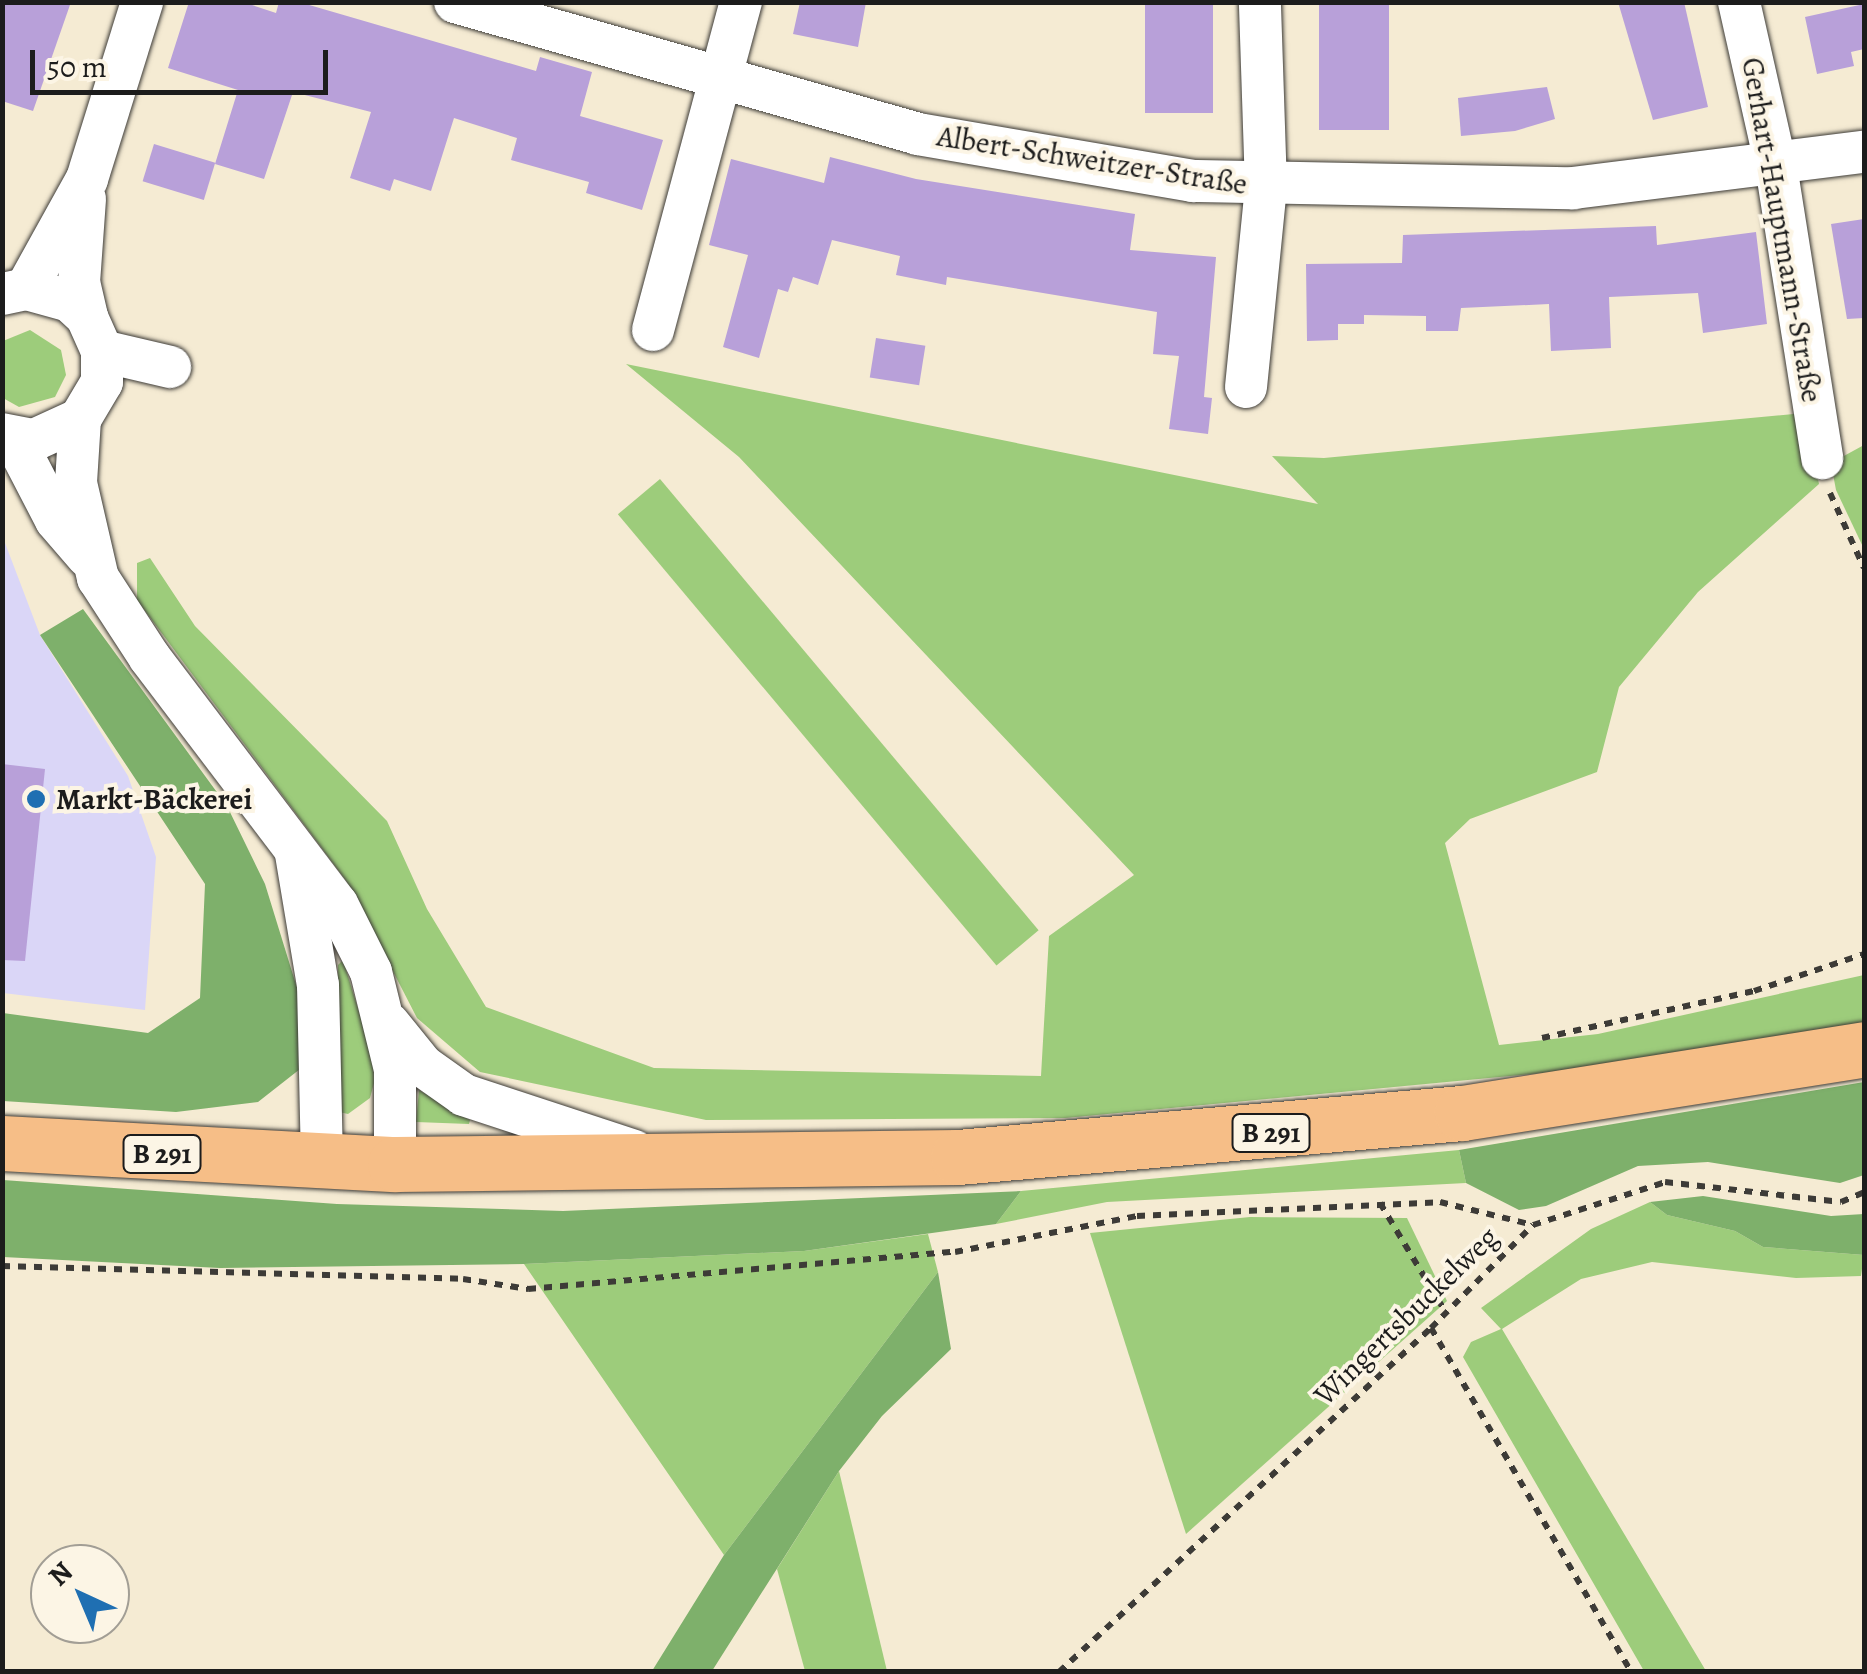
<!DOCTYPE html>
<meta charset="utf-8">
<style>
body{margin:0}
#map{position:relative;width:1867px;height:1674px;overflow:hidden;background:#f5ebd3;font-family:Alegreya,serif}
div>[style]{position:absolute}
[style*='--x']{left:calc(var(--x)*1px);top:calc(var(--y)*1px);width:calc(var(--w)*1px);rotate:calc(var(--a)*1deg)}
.built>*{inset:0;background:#dad6f7}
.green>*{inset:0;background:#9dcc7b;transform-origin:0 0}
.forest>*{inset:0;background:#7eb06b}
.building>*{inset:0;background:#b8a0d9;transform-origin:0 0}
.path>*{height:6px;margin-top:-3px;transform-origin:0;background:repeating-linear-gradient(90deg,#3d3b37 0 8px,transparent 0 16px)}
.roads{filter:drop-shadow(0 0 2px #3d3b37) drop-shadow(0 0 2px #3d3b37)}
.minor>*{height:42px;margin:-21px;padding:0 21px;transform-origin:21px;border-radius:21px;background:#fff}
.primary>*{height:55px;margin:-27.5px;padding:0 27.5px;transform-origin:27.5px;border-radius:27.5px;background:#f6be87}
.dots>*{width:28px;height:28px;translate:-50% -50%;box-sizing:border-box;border:5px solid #fcf5e5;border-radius:50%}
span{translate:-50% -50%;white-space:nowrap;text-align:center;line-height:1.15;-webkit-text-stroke:8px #fcf5e5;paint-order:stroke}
.shield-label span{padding:2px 8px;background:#fcf5e5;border:2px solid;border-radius:8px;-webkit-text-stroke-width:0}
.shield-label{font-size:28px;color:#1c1c1c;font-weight:700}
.street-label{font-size:30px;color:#1c1c1c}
.poi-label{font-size:30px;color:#1c1c1c;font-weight:700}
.left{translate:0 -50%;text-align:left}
.frame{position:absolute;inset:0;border:5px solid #1c1c1c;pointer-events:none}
.north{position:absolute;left:30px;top:1544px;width:100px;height:100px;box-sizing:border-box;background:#fcf5e5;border:2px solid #a29e95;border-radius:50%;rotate:316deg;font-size:28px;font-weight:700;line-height:40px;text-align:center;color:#1c1c1c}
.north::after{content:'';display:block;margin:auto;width:35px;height:45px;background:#1f6fb2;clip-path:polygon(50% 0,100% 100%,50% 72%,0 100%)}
.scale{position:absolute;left:30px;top:50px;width:298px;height:45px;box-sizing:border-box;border:5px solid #1c1c1c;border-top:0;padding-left:12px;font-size:30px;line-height:35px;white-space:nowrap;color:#1c1c1c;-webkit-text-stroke:8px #fcf5e5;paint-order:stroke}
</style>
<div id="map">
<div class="built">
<div style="clip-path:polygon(2px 535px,40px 635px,128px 776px,156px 857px,145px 1010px,3px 993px)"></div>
</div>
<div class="green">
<div style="clip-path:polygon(30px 330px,61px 350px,66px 375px,55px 397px,19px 407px,3px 398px,3px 341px)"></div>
<div style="clip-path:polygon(626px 364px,1318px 504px,1272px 456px,1324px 458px,1804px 413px,1819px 484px,1698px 592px,1619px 687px,1597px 772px,1470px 819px,1445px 843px,1499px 1045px,1598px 1034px,1864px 975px,1864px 1024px,1595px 1068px,1065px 1118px,706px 1120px,480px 1072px,417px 1018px,347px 882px,137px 600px,137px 563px,150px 558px,195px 626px,387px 821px,427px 909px,486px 1007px,654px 1068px,1041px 1076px,1049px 936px,1134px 875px,739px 457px)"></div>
<div style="clip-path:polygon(1864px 445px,1864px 549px,1836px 490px,1831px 463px)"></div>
<div style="left:660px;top:479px;width:589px;height:55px;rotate:50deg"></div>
<div style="clip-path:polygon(343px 960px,373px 1057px,374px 1083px,370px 1098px,348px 1114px,339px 1112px,338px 965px)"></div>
<div style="clip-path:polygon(419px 1090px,470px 1120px,469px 1124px,416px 1122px)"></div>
<div style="clip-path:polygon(1459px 1150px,1466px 1183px,1107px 1202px,996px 1224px,1021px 1191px)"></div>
<div style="clip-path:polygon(1650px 1202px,1667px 1215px,1735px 1231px,1763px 1247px,1864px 1255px,1861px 1276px,1796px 1278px,1652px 1262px,1581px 1279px,1502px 1329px,1706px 1671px,1644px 1671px,1463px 1357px,1471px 1342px,1501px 1329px,1481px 1308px,1591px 1229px)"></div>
<div style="clip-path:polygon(1250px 1217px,1407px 1218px,1447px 1301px,1186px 1534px,1090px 1233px)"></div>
<div style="clip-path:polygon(928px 1234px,938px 1272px,724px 1555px,524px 1264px,804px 1251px)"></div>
<div style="clip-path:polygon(839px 1471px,887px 1671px,805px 1671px,777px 1569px)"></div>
</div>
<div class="forest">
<div style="clip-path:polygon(83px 609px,227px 806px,265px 884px,306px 1017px,309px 1062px,258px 1102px,176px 1112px,3px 1101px,3px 1013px,148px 1033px,200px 998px,205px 884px,40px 635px)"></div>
<div style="clip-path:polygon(1864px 1082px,1864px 1175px,1840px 1183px,1708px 1162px,1638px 1166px,1546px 1206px,1519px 1210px,1466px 1183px,1459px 1150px)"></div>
<div style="clip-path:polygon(3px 1180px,337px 1204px,563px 1211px,1021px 1191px,996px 1224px,804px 1251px,524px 1264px,220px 1268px,3px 1257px)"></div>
<div style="clip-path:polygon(1703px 1196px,1831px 1216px,1864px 1214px,1864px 1255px,1763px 1247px,1735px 1231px,1667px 1215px,1650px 1202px)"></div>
<div style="clip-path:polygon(938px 1272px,951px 1349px,882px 1416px,839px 1471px,712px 1671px,652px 1671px,724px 1555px)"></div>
</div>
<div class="building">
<div style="clip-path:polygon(2px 2px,71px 2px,33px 111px,2px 101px)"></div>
<div style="clip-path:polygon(189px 2px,243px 2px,276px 13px,279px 2px,299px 2px,536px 71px,540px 57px,592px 72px,580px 116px,663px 140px,642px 210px,586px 193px,589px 182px,511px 160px,517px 138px,454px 118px,431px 191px,394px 179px,390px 191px,350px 178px,371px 112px,293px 92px,264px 179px,215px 164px,238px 90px,168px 68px)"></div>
<div style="clip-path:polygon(800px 2px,866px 2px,858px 47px,793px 34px)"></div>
<div style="left:1319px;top:2px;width:70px;height:128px"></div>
<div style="clip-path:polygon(1618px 2px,1684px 2px,1708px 107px,1653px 120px)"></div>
<div style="left:1213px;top:3px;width:110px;height:68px;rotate:90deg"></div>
<div style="clip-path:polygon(1864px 4px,1864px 49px,1851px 52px,1854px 66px,1817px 74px,1805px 17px)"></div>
<div style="clip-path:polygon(1547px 87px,1555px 119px,1515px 131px,1461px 136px,1458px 98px)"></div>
<div style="left:154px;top:144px;width:64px;height:39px;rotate:17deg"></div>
<div style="clip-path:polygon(830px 157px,916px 179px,1135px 214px,1130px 250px,1216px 257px,1204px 397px,1212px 398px,1208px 434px,1169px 429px,1179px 356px,1153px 354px,1157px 312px,947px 277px,946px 285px,896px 275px,900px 256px,832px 240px,818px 285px,793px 277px,788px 292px,778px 289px,759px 358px,723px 347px,748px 255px,709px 245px,731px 159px,824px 183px)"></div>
<div style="clip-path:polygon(1864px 219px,1864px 318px,1847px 319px,1831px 224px)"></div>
<div style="clip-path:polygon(1656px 226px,1657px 245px,1756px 232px,1767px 324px,1703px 333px,1698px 293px,1609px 297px,1611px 348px,1551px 351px,1549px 304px,1461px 308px,1458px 331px,1426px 331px,1426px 316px,1364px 315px,1364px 324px,1338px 324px,1338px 340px,1307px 341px,1306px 264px,1402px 263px,1403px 235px)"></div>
<div style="left:876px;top:338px;width:50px;height:40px;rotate:9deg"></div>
<div style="clip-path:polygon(2px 764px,45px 769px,25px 961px,2px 960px)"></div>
</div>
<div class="path">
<div style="--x:1830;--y:493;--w:82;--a:65.6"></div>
<div style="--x:1542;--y:1038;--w:217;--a:-12.5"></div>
<div style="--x:1754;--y:991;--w:116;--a:-18.6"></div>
<div style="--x:1380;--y:1203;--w:128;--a:59"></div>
<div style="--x:2;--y:1266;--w:461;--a:1.6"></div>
<div style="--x:463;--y:1279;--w:66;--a:8.7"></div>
<div style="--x:528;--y:1289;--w:429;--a:-5"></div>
<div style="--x:955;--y:1252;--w:186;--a:-11.2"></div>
<div style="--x:1137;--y:1216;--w:303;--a:-2.6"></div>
<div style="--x:1440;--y:1202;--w:96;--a:13.9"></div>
<div style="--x:1431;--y:1328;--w:398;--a:59.8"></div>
<div style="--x:1059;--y:1672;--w:507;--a:-42.76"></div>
<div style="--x:1431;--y:1328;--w:145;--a:-45.3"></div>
<div style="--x:1533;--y:1225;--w:139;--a:-18"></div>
<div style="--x:1665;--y:1182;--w:177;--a:6.5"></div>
<div style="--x:1841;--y:1202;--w:25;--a:-23"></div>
</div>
<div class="roads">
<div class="minor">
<div style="--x:455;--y:2;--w:481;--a:15.9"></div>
<div style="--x:918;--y:134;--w:279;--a:9.7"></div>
<div style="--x:1193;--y:181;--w:380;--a:1.1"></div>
<div style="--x:1573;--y:188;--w:293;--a:-7.1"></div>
<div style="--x:1739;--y:2;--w:168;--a:77.3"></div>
<div style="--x:1776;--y:166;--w:296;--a:81"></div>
<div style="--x:85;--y:199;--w:83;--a:94.1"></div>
<div style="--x:79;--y:282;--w:36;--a:77"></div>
<div style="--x:26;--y:289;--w:126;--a:-61"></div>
<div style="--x:87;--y:179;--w:185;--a:-72.7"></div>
<div style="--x:653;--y:330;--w:340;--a:-75"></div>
<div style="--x:102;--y:351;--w:70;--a:13.2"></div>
<div style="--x:1246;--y:387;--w:201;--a:-84.3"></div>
<div style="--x:1266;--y:187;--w:185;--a:-91.9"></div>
<div style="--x:80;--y:419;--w:64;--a:93.6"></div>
<div style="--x:76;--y:483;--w:98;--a:77"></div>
<div style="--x:98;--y:578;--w:95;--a:57"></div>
<div style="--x:150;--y:658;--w:309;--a:52.8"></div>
<div style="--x:337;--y:904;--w:76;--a:63.4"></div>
<div style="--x:371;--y:972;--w:101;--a:76.2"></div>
<div style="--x:395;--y:1070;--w:94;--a:90"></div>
<div style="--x:2;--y:434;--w:33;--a:11"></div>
<div style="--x:34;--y:440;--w:51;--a:-24.5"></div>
<div style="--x:80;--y:419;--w:43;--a:-59.3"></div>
<div style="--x:102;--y:382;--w:31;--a:-90"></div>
<div style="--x:102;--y:351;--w:37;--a:-114"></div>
<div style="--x:87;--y:317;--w:23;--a:-137"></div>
<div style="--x:70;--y:301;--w:46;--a:-164.7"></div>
<div style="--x:26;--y:289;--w:24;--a:168"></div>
<div style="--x:14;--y:439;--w:91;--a:62.6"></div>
<div style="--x:56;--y:520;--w:48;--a:49.3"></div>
<div style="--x:296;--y:854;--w:133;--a:80.5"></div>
<div style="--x:318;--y:985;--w:178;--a:88.7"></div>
<div style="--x:389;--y:1024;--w:54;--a:51"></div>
<div style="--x:423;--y:1066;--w:50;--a:35.3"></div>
<div style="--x:464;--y:1095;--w:179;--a:18.2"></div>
</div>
<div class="primary">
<div style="--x:2;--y:1143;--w:394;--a:3.1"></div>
<div style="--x:395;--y:1164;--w:563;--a:-0.71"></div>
<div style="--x:958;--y:1157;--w:506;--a:-4.99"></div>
<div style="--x:1462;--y:1113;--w:407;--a:-9"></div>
</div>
</div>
<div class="dots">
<div style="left:36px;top:799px;background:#1f6fb2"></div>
</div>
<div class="shield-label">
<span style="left:1271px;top:1133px">B 291</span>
<span style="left:162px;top:1154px">B 291</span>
</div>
<div class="street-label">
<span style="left:1092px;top:160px;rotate:9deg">Albert-Schweitzer-Straße</span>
<span style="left:1782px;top:230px;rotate:80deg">Gerhart-Hauptmann-Straße</span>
<span style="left:1406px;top:1316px;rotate:-44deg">Wingertsbuckelweg</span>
</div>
<div class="poi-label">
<span class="left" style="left:56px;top:799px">Markt-Bäckerei</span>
</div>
<div class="frame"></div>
<div class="north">N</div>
<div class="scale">50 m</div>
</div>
